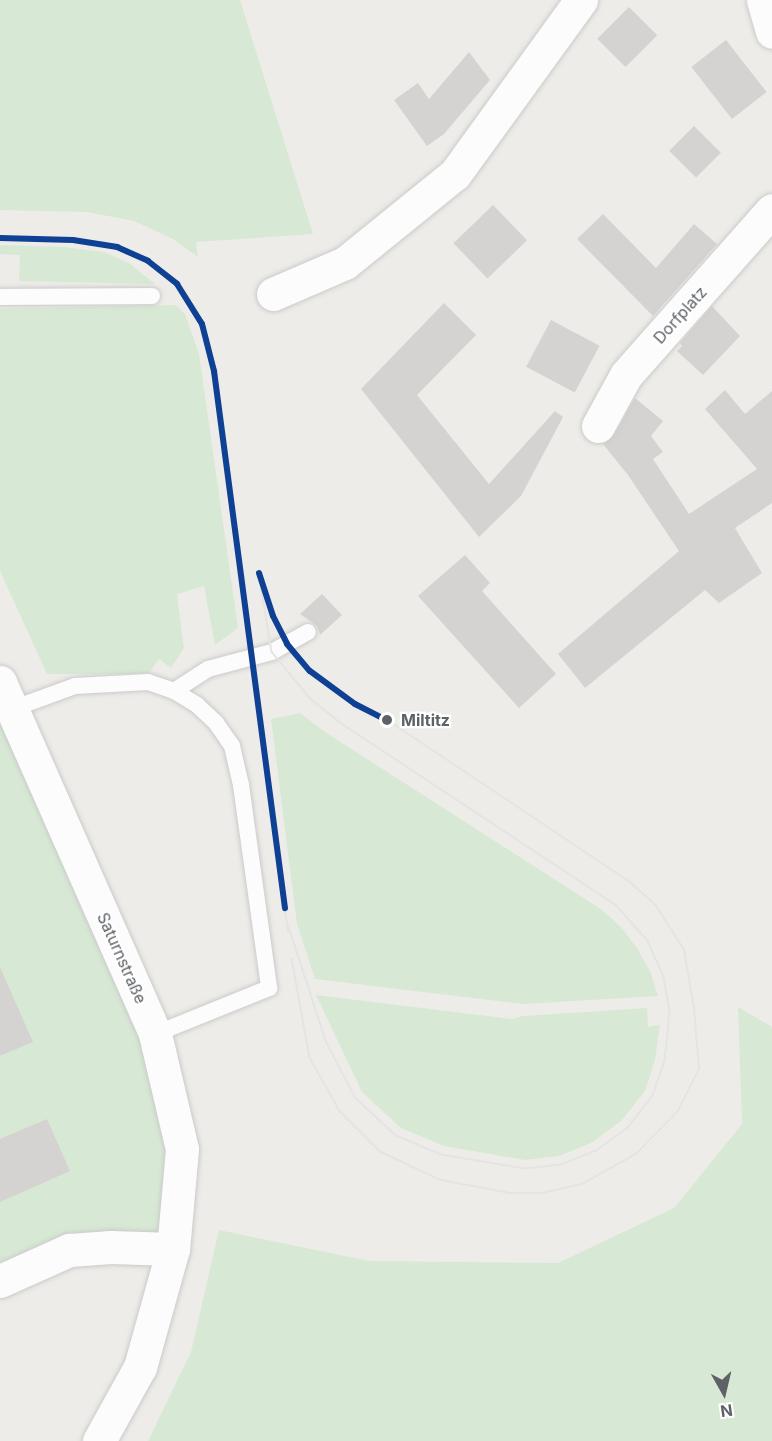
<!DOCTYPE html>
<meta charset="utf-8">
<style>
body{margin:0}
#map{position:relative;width:772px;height:1441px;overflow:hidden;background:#eeece8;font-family:Inter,sans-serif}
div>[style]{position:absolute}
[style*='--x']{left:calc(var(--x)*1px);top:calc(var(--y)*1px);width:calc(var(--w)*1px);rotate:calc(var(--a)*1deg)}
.green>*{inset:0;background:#d7e9d4}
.building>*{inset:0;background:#d5d3d1;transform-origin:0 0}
.roads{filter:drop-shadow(0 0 2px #cacbca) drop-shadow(0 0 2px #cacbca)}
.service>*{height:16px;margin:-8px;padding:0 8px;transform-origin:8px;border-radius:8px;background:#fcfcfc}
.minor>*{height:33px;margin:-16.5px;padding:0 16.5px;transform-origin:16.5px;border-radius:16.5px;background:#fcfcfc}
.tram>*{height:1.5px;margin:-0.75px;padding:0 0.75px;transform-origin:0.75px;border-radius:0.75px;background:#e3e4e3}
.tram-1>*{height:6px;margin:-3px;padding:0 3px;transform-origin:3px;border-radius:3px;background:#0e4094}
.dots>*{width:16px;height:16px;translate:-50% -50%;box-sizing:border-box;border:3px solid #fff;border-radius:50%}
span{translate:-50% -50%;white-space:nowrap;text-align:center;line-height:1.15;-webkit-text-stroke:4.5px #fff;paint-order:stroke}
.street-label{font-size:16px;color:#5e6267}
.stop-label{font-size:16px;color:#5e6267;font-weight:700}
.left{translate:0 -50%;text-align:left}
.north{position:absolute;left:694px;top:1363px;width:60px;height:60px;-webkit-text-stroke:4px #fff;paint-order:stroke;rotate:172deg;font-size:16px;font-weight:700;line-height:24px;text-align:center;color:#5e6267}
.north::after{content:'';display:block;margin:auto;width:21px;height:27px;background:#5e6267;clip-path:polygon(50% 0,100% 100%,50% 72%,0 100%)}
</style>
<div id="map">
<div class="green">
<div style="clip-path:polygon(0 0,240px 0,313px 234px,196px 242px,198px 257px,173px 239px,134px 221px,87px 212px,0 210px)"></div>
<div style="clip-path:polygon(0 245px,64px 247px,104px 252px,129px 263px,155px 284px,19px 281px,20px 255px,0 254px)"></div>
<div style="clip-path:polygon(175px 305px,185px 314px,199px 354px,238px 628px,215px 645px,204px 586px,177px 594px,184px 648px,171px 668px,159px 659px,148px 674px,47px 674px,0 571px,0 309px)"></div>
<div style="clip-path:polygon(0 682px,182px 1149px,173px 1249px,69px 1250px,0 1281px)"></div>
<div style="clip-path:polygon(300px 713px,328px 734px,601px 909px,621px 927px,637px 948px,650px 971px,658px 996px,523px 1004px,315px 979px,297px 924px,271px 719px)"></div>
<div style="clip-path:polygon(316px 995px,512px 1019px,523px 1016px,647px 1008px,648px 1027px,660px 1025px,655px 1060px,645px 1091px,621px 1121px,591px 1143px,559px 1156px,525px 1160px,444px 1146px,401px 1128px,362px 1092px)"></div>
<div style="clip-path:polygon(738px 1007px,772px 1027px,772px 1441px,148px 1441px,191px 1352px,219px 1230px,369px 1261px,558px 1263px,674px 1208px,742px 1124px)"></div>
</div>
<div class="building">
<div style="left:629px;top:7px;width:40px;height:45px;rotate:45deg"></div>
<div style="left:726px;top:40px;width:66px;height:44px;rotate:52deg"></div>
<div style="clip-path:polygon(469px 52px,490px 80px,444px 134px,427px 146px,394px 100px,418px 83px,429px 99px)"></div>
<div style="left:694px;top:126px;width:38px;height:35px;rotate:45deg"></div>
<div style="left:493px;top:205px;width:49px;height:55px;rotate:46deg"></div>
<div style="clip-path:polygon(603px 214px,656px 268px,694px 224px,717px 244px,653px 316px,577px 239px)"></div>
<div style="clip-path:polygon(444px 303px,476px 335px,417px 395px,489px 484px,555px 411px,563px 417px,521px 496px,479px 537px,361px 389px)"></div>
<div style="clip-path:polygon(712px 306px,740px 336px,703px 375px,677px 351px,682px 346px,680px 343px)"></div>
<div style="left:551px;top:320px;width:55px;height:53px;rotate:28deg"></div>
<div style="clip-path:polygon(725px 390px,745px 414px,772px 391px,772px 503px,735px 528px,762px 573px,719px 603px,705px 590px,585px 688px,558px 654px,679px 551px,628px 475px,603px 444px,614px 435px,635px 398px,663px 421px,651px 436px,663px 452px,653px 459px,689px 514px,757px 469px,705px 409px)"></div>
<div style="clip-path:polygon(465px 555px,490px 583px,482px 591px,556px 674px,519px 708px,418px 596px)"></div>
<div style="clip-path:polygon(322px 594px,342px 615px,320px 635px,317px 626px,300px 614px)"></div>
<div style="clip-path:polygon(0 967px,33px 1042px,0 1056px)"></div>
<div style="clip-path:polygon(47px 1119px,70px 1171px,0 1202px,0 1139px)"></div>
</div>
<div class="roads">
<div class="service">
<div style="--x:0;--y:297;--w:152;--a:-0.4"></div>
<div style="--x:174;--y:691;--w:40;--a:-32.9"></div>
<div style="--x:208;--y:669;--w:66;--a:-14.9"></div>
<div style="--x:272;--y:652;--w:41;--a:-29.1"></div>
<div style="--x:12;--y:709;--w:67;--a:-20.1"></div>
<div style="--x:75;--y:686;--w:73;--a:-3.1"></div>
<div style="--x:148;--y:682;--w:28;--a:19"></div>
<div style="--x:174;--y:691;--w:27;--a:31"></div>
<div style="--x:197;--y:705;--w:26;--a:43"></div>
<div style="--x:216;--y:723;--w:28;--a:55"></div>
<div style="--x:232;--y:746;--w:40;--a:77"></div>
<div style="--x:241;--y:785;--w:205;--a:82.1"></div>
<div style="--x:269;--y:988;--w:123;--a:158"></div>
</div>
<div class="minor">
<div style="--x:763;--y:0;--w:33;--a:74"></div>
<div style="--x:273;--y:294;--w:78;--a:-23.3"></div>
<div style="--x:345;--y:263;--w:141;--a:-39"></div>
<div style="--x:455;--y:174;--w:215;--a:-54.1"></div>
<div style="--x:598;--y:426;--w:58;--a:-61.2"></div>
<div style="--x:626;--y:375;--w:220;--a:-48.5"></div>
<div style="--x:0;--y:682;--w:385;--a:66.2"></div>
<div style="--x:155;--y:1034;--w:118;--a:76.8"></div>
<div style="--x:182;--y:1149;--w:100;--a:95.1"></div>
<div style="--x:173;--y:1249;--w:123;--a:105.6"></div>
<div style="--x:140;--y:1367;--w:85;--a:119"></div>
<div style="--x:0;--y:1281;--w:76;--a:-24.2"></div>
<div style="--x:69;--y:1250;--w:42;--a:-4.1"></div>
<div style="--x:111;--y:1247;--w:62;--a:1.8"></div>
</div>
</div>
<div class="tram">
<div style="--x:260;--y:579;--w:74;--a:80.7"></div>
<div style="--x:272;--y:652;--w:60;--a:50.4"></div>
<div style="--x:310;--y:698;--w:36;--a:39"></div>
<div style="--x:338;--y:721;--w:335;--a:33.5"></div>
<div style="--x:617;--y:906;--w:47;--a:48.5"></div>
<div style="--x:648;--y:941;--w:39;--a:66"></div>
<div style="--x:664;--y:977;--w:35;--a:80"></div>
<div style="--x:670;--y:1011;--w:50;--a:95.7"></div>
<div style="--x:665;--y:1061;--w:37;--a:109"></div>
<div style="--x:653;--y:1096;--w:41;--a:128"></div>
<div style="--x:628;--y:1128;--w:39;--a:144"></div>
<div style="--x:596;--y:1151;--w:37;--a:158"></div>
<div style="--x:562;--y:1165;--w:37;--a:174"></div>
<div style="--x:525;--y:1169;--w:85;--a:-170.5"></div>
<div style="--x:441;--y:1155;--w:49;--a:-157.1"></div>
<div style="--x:396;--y:1136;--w:56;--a:-137.2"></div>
<div style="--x:355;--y:1098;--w:63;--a:-117.4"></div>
<div style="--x:326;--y:1042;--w:122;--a:-108.1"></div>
<div style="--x:285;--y:908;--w:24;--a:81"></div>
<div style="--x:292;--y:959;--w:101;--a:79.7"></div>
<div style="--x:310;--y:1058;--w:61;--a:60.5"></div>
<div style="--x:340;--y:1111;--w:58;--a:45"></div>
<div style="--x:381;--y:1152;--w:66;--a:25"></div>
<div style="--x:441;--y:1180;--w:70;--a:10.7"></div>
<div style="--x:510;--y:1193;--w:32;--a:0"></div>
<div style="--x:542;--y:1193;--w:41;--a:-12.7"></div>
<div style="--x:582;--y:1184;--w:62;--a:-29.1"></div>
<div style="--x:636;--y:1154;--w:60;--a:-45.7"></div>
<div style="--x:678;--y:1111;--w:47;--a:-63.4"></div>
<div style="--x:699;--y:1069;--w:60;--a:-94.8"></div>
<div style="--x:694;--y:1009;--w:60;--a:-99.6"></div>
<div style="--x:684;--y:950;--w:52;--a:-122.5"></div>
<div style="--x:656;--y:906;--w:38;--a:-138"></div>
<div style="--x:628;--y:881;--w:290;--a:-146.3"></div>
</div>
<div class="tram-1">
<div style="--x:0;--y:238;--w:73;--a:1.6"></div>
<div style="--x:73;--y:240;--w:45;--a:9"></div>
<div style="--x:117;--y:247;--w:34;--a:24"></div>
<div style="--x:148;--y:261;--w:37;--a:38"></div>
<div style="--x:177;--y:284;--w:47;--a:58"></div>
<div style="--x:202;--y:324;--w:49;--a:75.7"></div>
<div style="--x:214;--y:371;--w:542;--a:82.47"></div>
<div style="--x:259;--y:573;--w:45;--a:72"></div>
<div style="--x:273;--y:616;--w:31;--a:63"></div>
<div style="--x:287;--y:644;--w:35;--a:50"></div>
<div style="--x:310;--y:671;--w:56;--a:36.3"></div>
<div style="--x:355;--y:704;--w:36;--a:27"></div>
</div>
<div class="dots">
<div style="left:387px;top:720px;background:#5e6267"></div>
</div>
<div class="street-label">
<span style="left:680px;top:315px;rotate:-48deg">Dorfplatz</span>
<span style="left:122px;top:958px;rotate:66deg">Saturnstraße</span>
</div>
<div class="stop-label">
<span class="left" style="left:401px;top:720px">Miltitz</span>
</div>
<div class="north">N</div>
</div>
